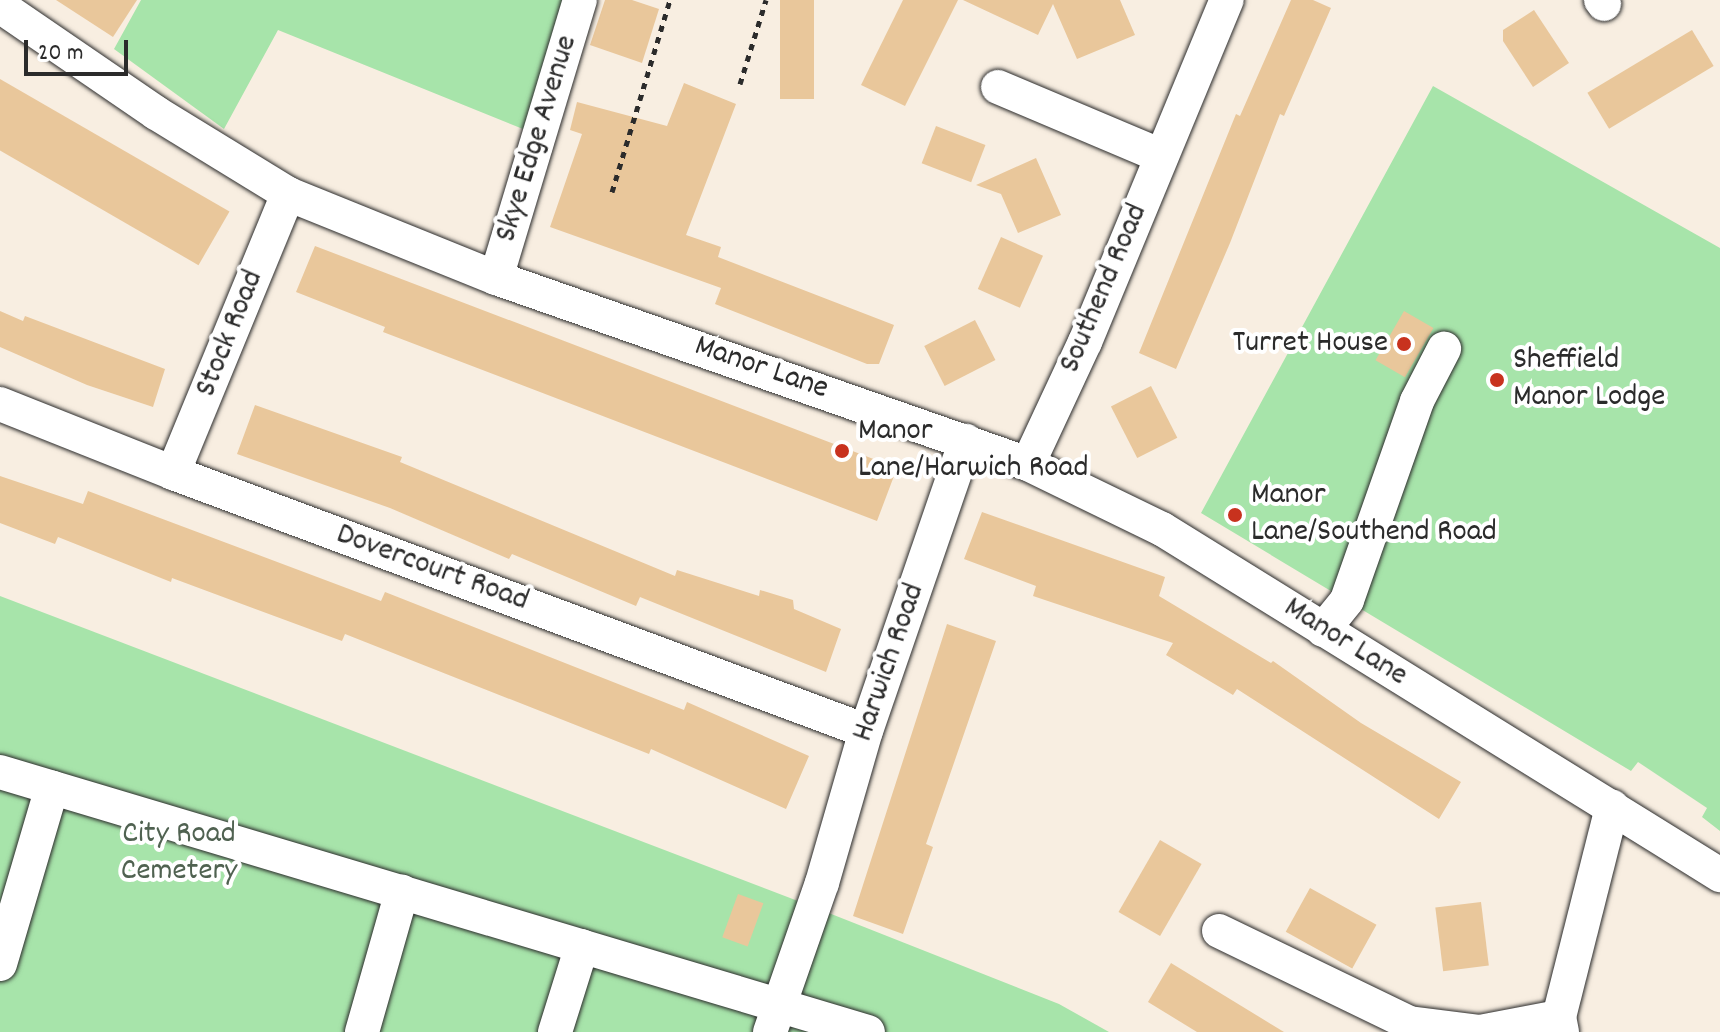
<!DOCTYPE html>
<style>
body{margin:0}
#map{position:relative;width:1720px;height:1032px;overflow:hidden;background:#f8eee1;font-family:Dekko,sans-serif}
div>[style]{position:absolute}
[style*='--x']{left:calc(var(--x)*1px);top:calc(var(--y)*1px);width:calc(var(--w)*1px);rotate:calc(var(--a)*1deg)}
.green>*{inset:0;background:#a7e4aa}
.building>*{inset:0;background:#e9c79b;transform-origin:0 0}
.path>*{height:5px;margin-top:-2.5px;transform-origin:0;background:repeating-linear-gradient(90deg,#2b2b2b 0 6px,transparent 0 12px)}
.roads{filter:drop-shadow(0 0 2px #2b2b2b) drop-shadow(0 0 2px #2b2b2b)}
.minor>*{height:34px;margin:-17px;padding:0 17px;transform-origin:17px;border-radius:17px;background:#fff}
.dots>*{width:22px;height:22px;translate:-50% -50%;box-sizing:border-box;border:4px solid #fff;border-radius:50%}
span{translate:-50% -50%;white-space:nowrap;text-align:center;line-height:1.15;-webkit-text-stroke:8px #fff;paint-order:stroke}
.street-label{font-size:32px;color:#2b2b2b}
.poi-label{font-size:32px;color:#2b2b2b}
.right{translate:-100% -50%;text-align:right}
.left{translate:0 -50%;text-align:left}
.park-label{font-size:32px;color:#506251}
.scale{position:absolute;left:24px;top:40px;width:104px;height:36px;box-sizing:border-box;border:4px solid #2b2b2b;border-top:0;padding-left:10px;font-size:24px;line-height:28px;white-space:nowrap;color:#2b2b2b;-webkit-text-stroke:6px #fff;paint-order:stroke}
</style>
<div id="map">
<div class="green">
<div style="clip-path:polygon(141px 0,566px 0,528px 131px,278px 30px,224px 129px,114px 49px)"></div>
<div style="clip-path:polygon(1433px 86px,1720px 248px,1720px 831px,1702px 817px,1707px 808px,1638px 762px,1631px 771px,1201px 513px)"></div>
<div style="clip-path:polygon(0 596px,811px 906px,1059px 1004px,1109px 1032px,0 1032px)"></div>
</div>
<div class="building">
<div style="clip-path:polygon(56px 0,137px 0,113px 37px)"></div>
<div style="clip-path:polygon(605px 0,632px 0,659px 9px,642px 63px,590px 45px)"></div>
<div style="left:780px;top:0;width:34px;height:99px"></div>
<div style="clip-path:polygon(903px 0,958px 0,905px 106px,861px 85px)"></div>
<div style="clip-path:polygon(963px 0,1120px 0,1135px 35px,1077px 59px,1053px 4px,1038px 35px)"></div>
<div style="clip-path:polygon(1291px 0,1313px 0,1331px 8px,1284px 116px,1280px 114px,1230px 243px,1176px 369px,1139px 353px,1236px 114px,1240px 116px)"></div>
<div style="clip-path:polygon(1534px 10px,1569px 63px,1533px 87px,1503px 41px,1503px 30px)"></div>
<div style="left:1692px;top:30px;width:42px;height:122px;rotate:59deg"></div>
<div style="left:0;top:79px;width:265px;height:62px;rotate:30deg"></div>
<div style="clip-path:polygon(684px 83px,736px 104px,686px 235px,721px 247px,718px 257px,894px 325px,879px 364px,867px 364px,715px 304px,721px 288px,550px 227px,582px 134px,570px 130px,577px 102px,667px 126px)"></div>
<div style="left:936px;top:126px;width:53px;height:40px;rotate:21deg"></div>
<div style="clip-path:polygon(1036px 158px,1061px 215px,1018px 233px,1001px 194px,976px 185px)"></div>
<div style="left:1001px;top:237px;width:46px;height:57px;rotate:24deg"></div>
<div style="clip-path:polygon(315px 246px,897px 468px,877px 521px,383px 332px,385px 327px,296px 292px)"></div>
<div style="clip-path:polygon(0 311px,23px 321px,25px 316px,165px 369px,153px 407px,87px 385px,0 347px)"></div>
<div style="left:1404px;top:311px;width:34px;height:57px;rotate:30deg"></div>
<div style="left:975px;top:320px;width:45px;height:57px;rotate:63deg"></div>
<div style="left:1151px;top:386px;width:58px;height:45px;rotate:63deg"></div>
<div style="clip-path:polygon(255px 405px,402px 457px,400px 462px,675px 576px,677px 570px,759px 596px,760px 590px,793px 600px,794px 609px,841px 629px,826px 672px,640px 597px,636px 606px,512px 554px,509px 559px,390px 508px,237px 454px)"></div>
<div style="clip-path:polygon(0 476px,83px 504px,88px 491px,381px 601px,385px 592px,684px 710px,687px 702px,809px 756px,786px 809px,651px 749px,649px 754px,345px 634px,342px 641px,172px 578px,171px 582px,58px 537px,55px 544px,0 523px)"></div>
<div style="clip-path:polygon(982px 512px,1165px 577px,1159px 596px,1271px 663px,1273px 661px,1361px 723px,1461px 782px,1439px 819px,1237px 689px,1233px 695px,1166px 655px,1173px 643px,1033px 596px,1036px 586px,964px 559px)"></div>
<div style="clip-path:polygon(947px 624px,996px 641px,926px 844px,933px 847px,903px 934px,853px 916px)"></div>
<div style="left:1160px;top:840px;width:48px;height:83px;rotate:30deg"></div>
<div style="left:1310px;top:888px;width:76px;height:50px;rotate:29deg"></div>
<div style="left:738px;top:894px;width:27px;height:46px;rotate:20deg"></div>
<div style="left:1481px;top:902px;width:64px;height:46px;rotate:83deg"></div>
<div style="clip-path:polygon(1171px 963px,1284px 1032px,1197px 1032px,1148px 1002px)"></div>
</div>
<div class="path">
<div style="--x:740;--y:84;--w:88;--a:-72.8"></div>
<div style="--x:612;--y:192;--w:201;--a:-73.2"></div>
</div>
<div class="roads">
<div class="minor">
<div style="--x:1601;--y:0;--w:5;--a:53"></div>
<div style="--x:0;--y:6;--w:189;--a:34.4"></div>
<div style="--x:156;--y:113;--w:155;--a:31.5"></div>
<div style="--x:288;--y:194;--w:224;--a:22"></div>
<div style="--x:496;--y:278;--w:564;--a:19.27"></div>
<div style="--x:1028;--y:464;--w:149;--a:25.9"></div>
<div style="--x:1162;--y:529;--w:657;--a:31.8"></div>
<div style="--x:998;--y:87;--w:177;--a:22.9"></div>
<div style="--x:496;--y:278;--w:290;--a:-73.2"></div>
<div style="--x:0;--y:404;--w:186;--a:21.7"></div>
<div style="--x:173;--y:473;--w:739;--a:20.42"></div>
<div style="--x:1028;--y:464;--w:135;--a:-65"></div>
<div style="--x:1085;--y:342;--w:370;--a:-67.5"></div>
<div style="--x:173;--y:473;--w:302;--a:-67.6"></div>
<div style="--x:1323;--y:630;--w:38;--a:-51"></div>
<div style="--x:1347;--y:600;--w:211;--a:-70.6"></div>
<div style="--x:1417;--y:401;--w:59;--a:-62.6"></div>
<div style="--x:0;--y:772;--w:906;--a:16.68"></div>
<div style="--x:1219;--y:931;--w:211;--a:25.8"></div>
<div style="--x:1409;--y:1023;--w:72;--a:7.2"></div>
<div style="--x:1480;--y:1032;--w:80;--a:-10.8"></div>
<div style="--x:0;--y:964;--w:184;--a:-73.6"></div>
<div style="--x:362;--y:1032;--w:146;--a:-74.1"></div>
<div style="--x:555;--y:1032;--w:90;--a:-72.6"></div>
<div style="--x:770;--y:1032;--w:158;--a:-70.8"></div>
<div style="--x:822;--y:883;--w:158;--a:-73.9"></div>
<div style="--x:866;--y:731;--w:307;--a:-71"></div>
<div style="--x:1562;--y:1032;--w:15;--a:-101"></div>
<div style="--x:1559;--y:1017;--w:217;--a:-75.8"></div>
</div>
</div>
<div class="dots">
<div style="left:1404px;top:344px;background:#c8321e"></div>
<div style="left:1497px;top:380px;background:#c8321e"></div>
<div style="left:842px;top:451px;background:#c8321e"></div>
<div style="left:1235px;top:515px;background:#c8321e"></div>
</div>
<div class="street-label">
<span style="left:538px;top:139px;rotate:-73deg">Skye Edge Avenue</span>
<span style="left:1105px;top:289px;rotate:-67deg">Southend Road</span>
<span style="left:231px;top:334px;rotate:-68deg">Stock Road</span>
<span style="left:761px;top:369px;rotate:19deg">Manor Lane</span>
<span style="left:432px;top:569px;rotate:20deg">Dovercourt Road</span>
<span style="left:1345px;top:643px;rotate:32deg">Manor Lane</span>
<span style="left:890px;top:663px;rotate:-71deg">Harwich Road</span>
</div>
<div class="poi-label">
<span class="right" style="left:1388px;top:344px">Turret House</span>
<span class="left" style="left:1513px;top:380px">Sheffield<br>Manor Lodge</span>
<span class="left" style="left:858px;top:451px">Manor<br>Lane/Harwich Road</span>
<span class="left" style="left:1251px;top:515px">Manor<br>Lane/Southend Road</span>
</div>
<div class="park-label">
<span style="left:179px;top:854px">City Road<br>Cemetery</span>
</div>
<div class="scale">20 m</div>
</div>
